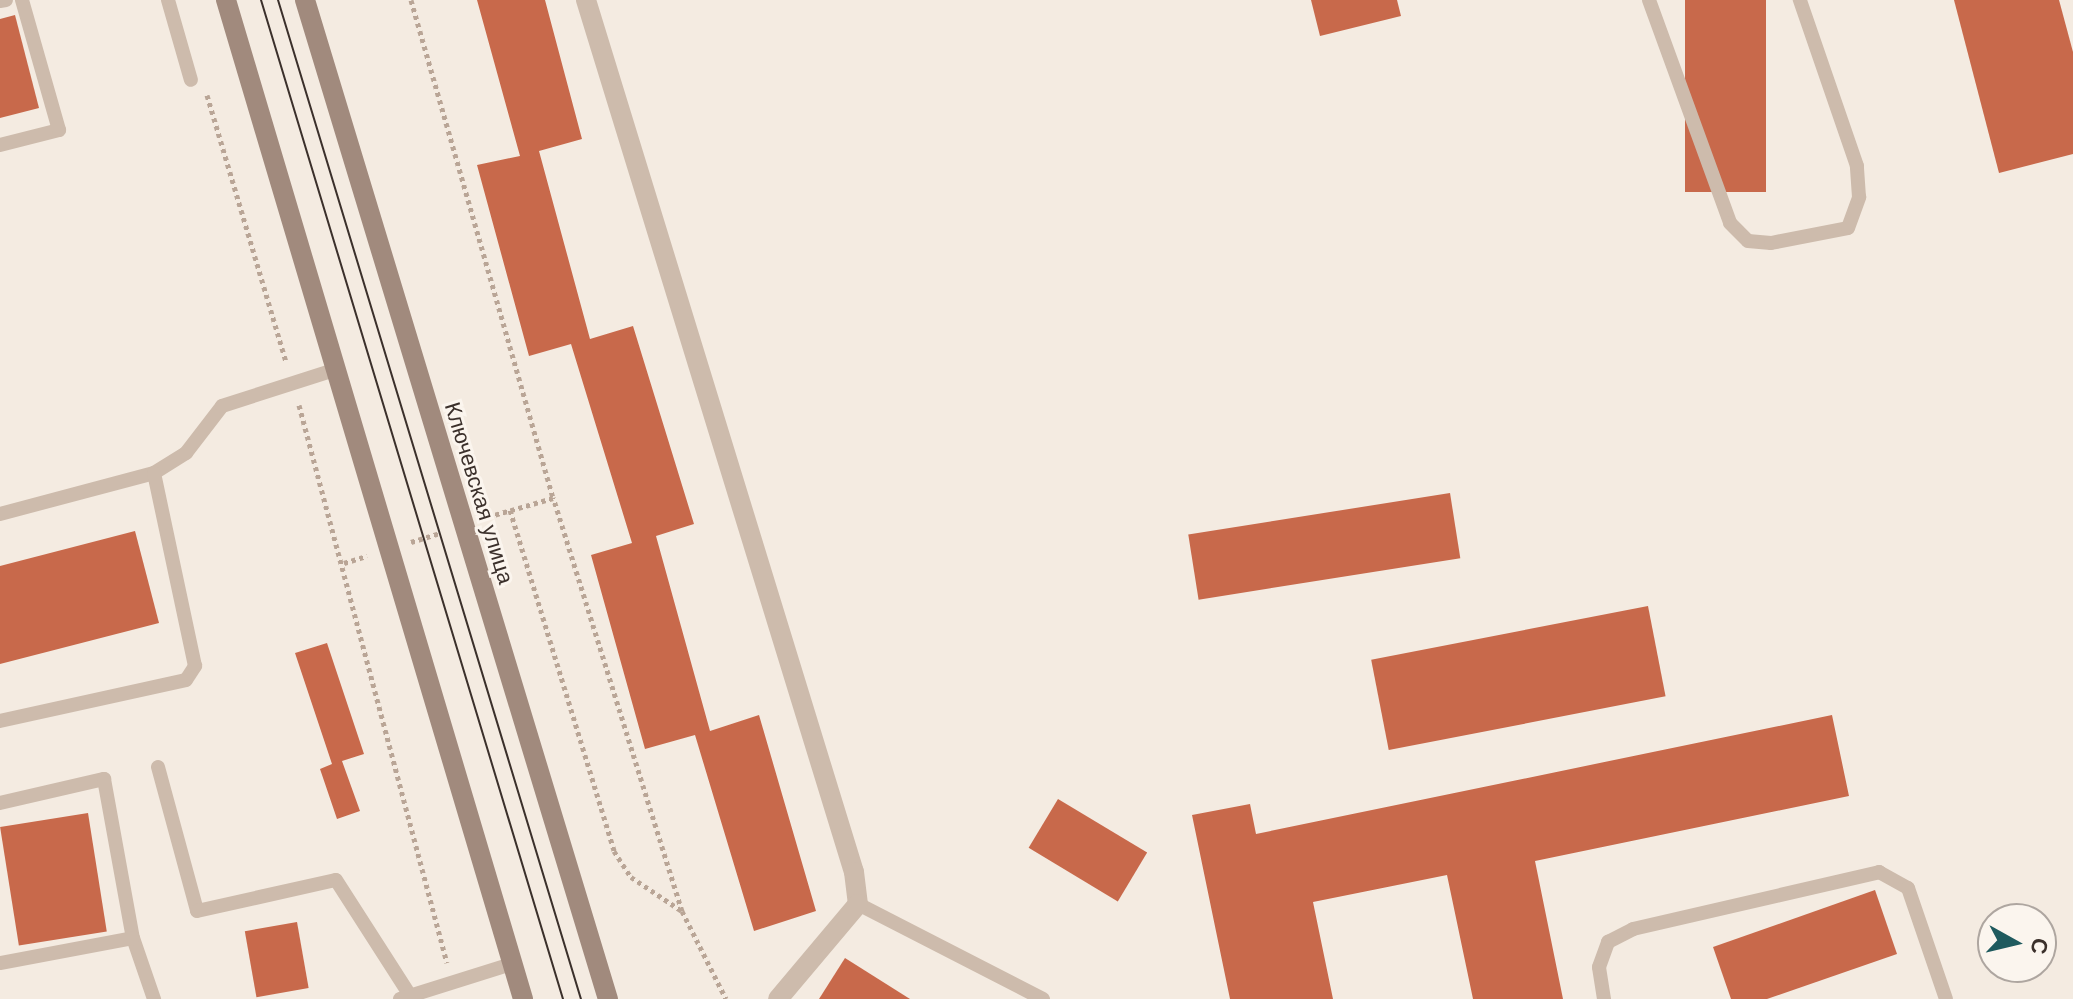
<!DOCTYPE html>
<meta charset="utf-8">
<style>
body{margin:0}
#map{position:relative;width:2073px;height:999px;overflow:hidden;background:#f4ebe1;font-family:Arial,sans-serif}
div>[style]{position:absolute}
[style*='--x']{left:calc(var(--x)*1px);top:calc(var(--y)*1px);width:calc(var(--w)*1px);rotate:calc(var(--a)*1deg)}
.building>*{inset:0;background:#c8694b;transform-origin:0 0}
.path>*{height:5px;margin-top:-2.5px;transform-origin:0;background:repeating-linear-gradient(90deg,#b9a596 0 4px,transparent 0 8px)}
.lane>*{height:14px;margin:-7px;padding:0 7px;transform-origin:7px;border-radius:7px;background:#cdbbac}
.street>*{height:20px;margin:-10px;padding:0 10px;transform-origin:10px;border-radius:10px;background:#cdbbac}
.secondary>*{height:20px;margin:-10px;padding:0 10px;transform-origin:10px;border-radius:10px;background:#a18a7d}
.tram>*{height:2px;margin:-1px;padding:0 1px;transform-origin:1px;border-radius:1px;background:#3b302b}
span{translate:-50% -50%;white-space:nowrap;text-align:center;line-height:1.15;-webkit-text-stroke:6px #fbf5ee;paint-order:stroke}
.street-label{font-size:22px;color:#3b302b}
.north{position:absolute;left:1977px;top:903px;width:80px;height:80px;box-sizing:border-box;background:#fbf5ee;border:2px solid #aea6a0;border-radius:50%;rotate:98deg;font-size:22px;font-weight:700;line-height:32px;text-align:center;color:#3b302b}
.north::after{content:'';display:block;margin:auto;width:28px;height:36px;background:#1f5a5e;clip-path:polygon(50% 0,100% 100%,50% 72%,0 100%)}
</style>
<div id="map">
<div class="building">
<div style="clip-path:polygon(477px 0,545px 0,582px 139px,539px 151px,590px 339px,633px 326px,694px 524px,656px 536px,710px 731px,759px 715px,816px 911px,754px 931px,695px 735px,645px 749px,591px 555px,632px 543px,571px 344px,529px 356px,477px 165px,520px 156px)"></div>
<div style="clip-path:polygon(1311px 0,1397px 0,1401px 16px,1320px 36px)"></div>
<div style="left:1685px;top:0;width:81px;height:192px"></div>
<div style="clip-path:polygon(1954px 0,2059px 0,2073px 52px,2073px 154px,1999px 173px)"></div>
<div style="clip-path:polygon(15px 15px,39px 108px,0 118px,0 19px)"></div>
<div style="left:1450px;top:493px;width:66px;height:265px;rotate:81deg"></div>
<div style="clip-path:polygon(135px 531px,159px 623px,0 664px,0 566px)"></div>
<div style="left:1648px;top:606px;width:92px;height:282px;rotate:79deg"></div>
<div style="clip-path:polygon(327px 643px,364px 754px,342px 761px,360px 811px,337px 819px,320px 769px,332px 764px,295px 653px)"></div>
<div style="clip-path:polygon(1832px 715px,1849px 796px,1535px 861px,1563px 999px,1473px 999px,1447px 875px,1313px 902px,1333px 999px,1230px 999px,1192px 815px,1250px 804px,1256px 834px)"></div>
<div style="left:1058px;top:799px;width:104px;height:57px;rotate:31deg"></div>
<div style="left:88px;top:813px;width:120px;height:89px;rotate:81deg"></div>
<div style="clip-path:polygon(1875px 890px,1897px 954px,1767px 999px,1731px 999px,1713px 947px)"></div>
<div style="left:297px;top:922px;width:67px;height:53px;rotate:80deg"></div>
<div style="clip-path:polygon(845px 958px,910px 999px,819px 999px)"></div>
</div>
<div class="path">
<div style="--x:411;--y:0;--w:518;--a:74.08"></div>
<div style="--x:553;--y:498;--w:69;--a:163.9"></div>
<div style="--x:207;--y:95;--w:277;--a:73.5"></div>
<div style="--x:299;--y:405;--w:577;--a:75.15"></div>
<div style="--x:510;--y:510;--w:357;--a:73"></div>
<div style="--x:614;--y:851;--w:31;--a:57"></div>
<div style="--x:631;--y:877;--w:61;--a:33.7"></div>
<div style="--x:682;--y:911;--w:433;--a:-107.3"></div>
<div style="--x:411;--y:542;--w:30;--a:-17"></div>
<div style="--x:344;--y:563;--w:24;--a:-17"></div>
<div style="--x:682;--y:911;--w:98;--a:63.4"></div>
</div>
<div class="lane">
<div style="--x:168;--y:0;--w:83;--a:74"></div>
<div style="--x:1649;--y:0;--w:237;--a:70"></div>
<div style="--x:1730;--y:223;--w:25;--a:45"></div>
<div style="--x:1748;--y:241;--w:23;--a:5"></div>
<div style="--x:1771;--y:243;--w:78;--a:-11"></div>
<div style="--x:1848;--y:228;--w:33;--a:-70"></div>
<div style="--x:1859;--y:197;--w:31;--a:-94"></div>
<div style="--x:1857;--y:166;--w:176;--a:-109"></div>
<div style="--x:0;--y:1;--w:6;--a:-9"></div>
<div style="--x:0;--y:145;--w:61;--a:-14.3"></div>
<div style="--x:59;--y:130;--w:135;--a:-105.9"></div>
<div style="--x:0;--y:514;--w:159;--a:-14.9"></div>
<div style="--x:154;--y:473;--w:38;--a:-32"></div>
<div style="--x:186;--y:453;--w:59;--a:-52.5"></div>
<div style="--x:222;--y:406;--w:121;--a:-17.8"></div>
<div style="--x:0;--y:721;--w:190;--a:-12.4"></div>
<div style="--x:186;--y:680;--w:17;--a:-57"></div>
<div style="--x:195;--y:666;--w:197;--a:-102"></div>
<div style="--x:158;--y:767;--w:149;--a:74.8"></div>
<div style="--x:197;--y:911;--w:142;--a:-12.6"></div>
<div style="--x:336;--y:880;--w:133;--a:57.3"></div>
<div style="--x:0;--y:803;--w:107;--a:-13"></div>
<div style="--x:104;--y:779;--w:162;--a:79.7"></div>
<div style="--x:133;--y:938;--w:65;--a:71"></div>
<div style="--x:858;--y:904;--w:208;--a:27.2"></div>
<div style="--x:0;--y:963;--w:135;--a:-10.6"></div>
<div style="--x:400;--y:999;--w:117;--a:-17.4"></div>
<div style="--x:1604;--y:999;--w:32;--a:-99"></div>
<div style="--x:1599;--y:967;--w:27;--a:-70"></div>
<div style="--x:1608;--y:942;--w:28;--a:-27"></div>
<div style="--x:1633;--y:929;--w:253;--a:-13"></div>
<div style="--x:1879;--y:872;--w:33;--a:29"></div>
<div style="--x:1908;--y:888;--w:117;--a:71.1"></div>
</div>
<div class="street">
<div style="--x:586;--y:0;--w:912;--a:72.92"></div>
<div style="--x:854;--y:872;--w:32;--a:83"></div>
<div style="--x:858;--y:904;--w:124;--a:130.1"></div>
</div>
<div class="secondary">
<div style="--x:226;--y:0;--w:1042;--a:73.44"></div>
<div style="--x:305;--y:0;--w:1044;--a:73.13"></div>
</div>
<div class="tram">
<div style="--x:261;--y:0;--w:1044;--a:73.18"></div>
<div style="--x:278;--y:0;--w:1044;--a:73.13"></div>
</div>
<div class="street-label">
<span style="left:479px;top:493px;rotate:73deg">Ключевская улица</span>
</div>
<div class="north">С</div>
</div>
